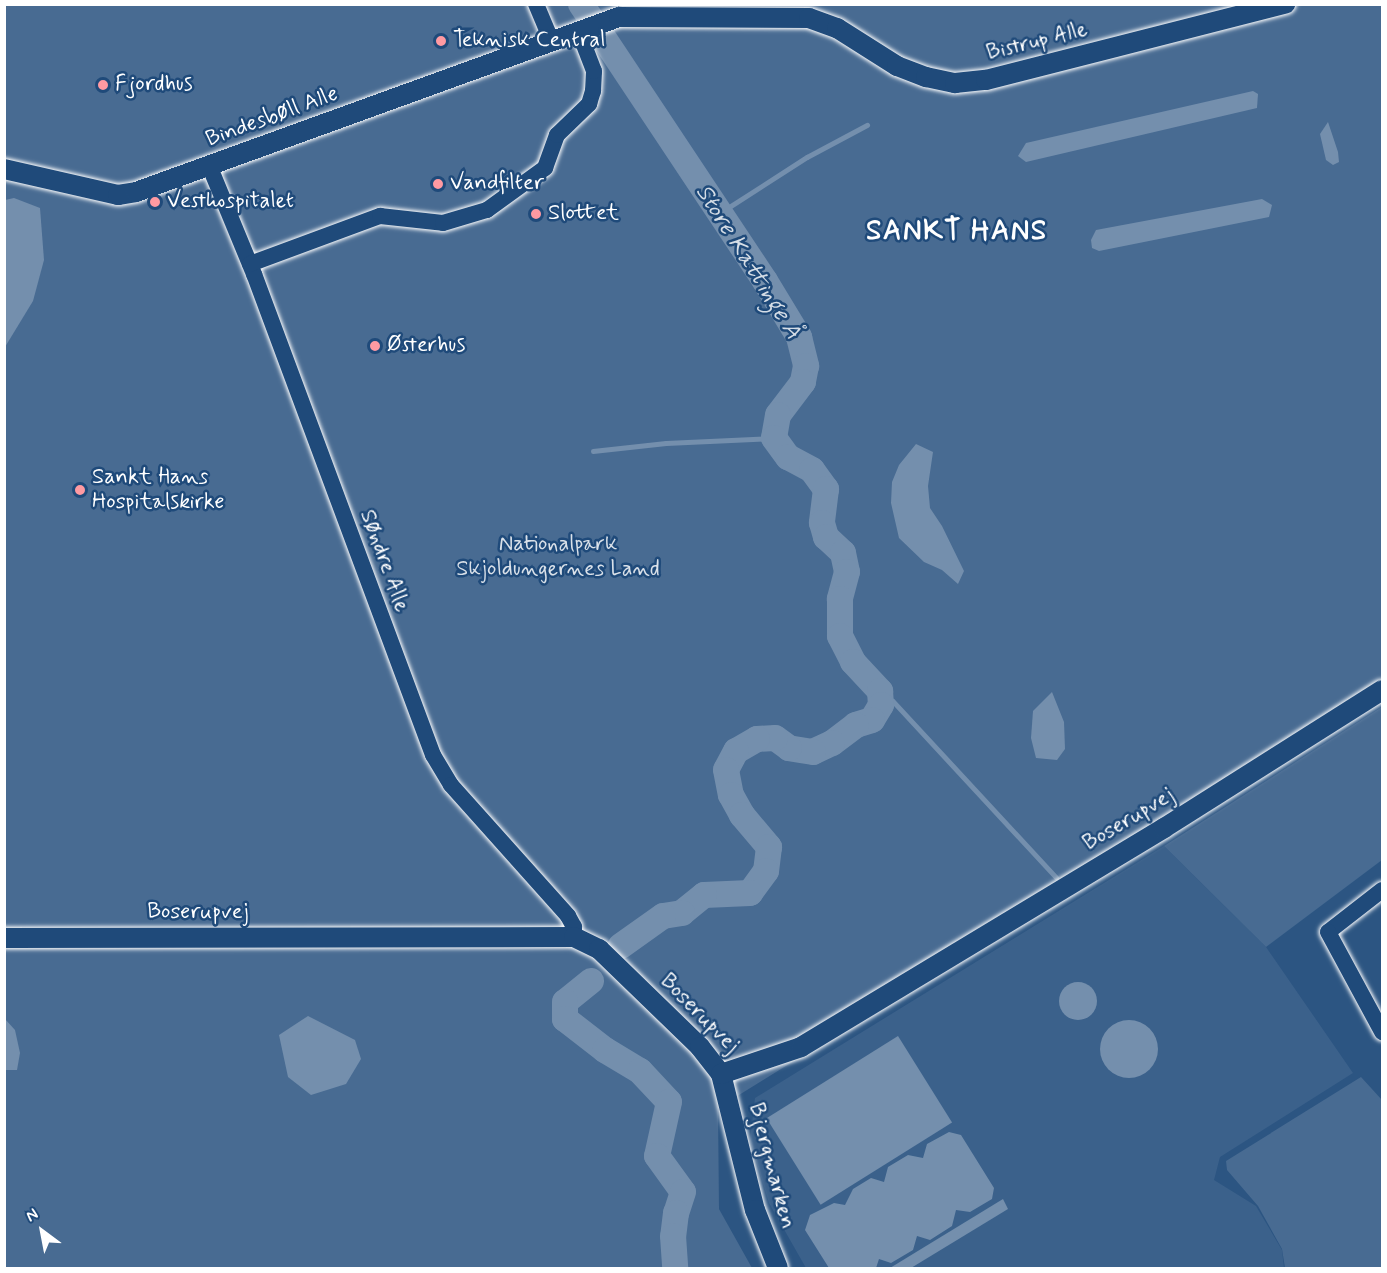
<!DOCTYPE html>
<meta charset="utf-8">
<style>
body{margin:0}
#map{position:relative;width:1387px;height:1273px;overflow:hidden;background:#2c5582;font-family:Mynerve,sans-serif}
div>[style]{position:absolute}
[style*='--x']{left:calc(var(--x)*1px);top:calc(var(--y)*1px);width:calc(var(--w)*1px);rotate:calc(var(--a)*1deg)}
.built>*{inset:0;background:#3b618b}
.green>*{inset:0;background:#486b92}
.water>*{inset:0;background:#748fad;transform-origin:0 0}
.round{border-radius:50%}
.stream>*{height:4.5px;margin:-2.25px;padding:0 2.25px;transform-origin:2.25px;border-radius:2.25px;background:#748fad}
.river>*{height:26px;margin:-13px;padding:0 13px;transform-origin:13px;border-radius:13px;background:#748fad}
.roads{filter:drop-shadow(0 0 2px #fff) drop-shadow(0 0 2px #fff)}
.minor>*{height:16px;margin:-8px;padding:0 8px;transform-origin:8px;border-radius:8px;background:#1f4a7a}
.tertiary>*{height:20px;margin:-10px;padding:0 10px;transform-origin:10px;border-radius:10px;background:#1f4a7a}
.dots>*{width:16px;height:16px;translate:-50% -50%;box-sizing:border-box;border:3px solid #1f4a7a;border-radius:50%}
span{translate:-50% -50%;white-space:nowrap;text-align:center;line-height:1.15;-webkit-text-stroke:5px #1f4a7a;paint-order:stroke}
.poi-label{font-size:22px;color:#fff}
.left{translate:0 -50%;text-align:left}
.street-label{font-size:22px;color:#fff}
.park-label{font-size:22px;color:#dae1e9}
.water-label{font-size:24px;color:#d5dde6;font-style:italic}
.district-label{font-size:28px;color:#fff;font-weight:700;letter-spacing:1.5px}
.frame{position:absolute;inset:0;border:6px solid #fff;pointer-events:none}
.north{position:absolute;left:12px;top:1201px;width:60px;height:60px;-webkit-text-stroke:4px #1f4a7a;paint-order:stroke;rotate:328deg;font-size:16px;font-weight:700;line-height:24px;text-align:center;color:#fff}
.north::after{content:'';display:block;margin:auto;width:21px;height:27px;background:#fff;clip-path:polygon(50% 0,100% 100%,50% 72%,0 100%)}
</style>
<div id="map">
<div class="built">
<div style="clip-path:polygon(1164px 846px,1266px 947px,1353px 1073px,1220px 1157px,1214px 1180px,1256px 1206px,1282px 1250px,1284px 1268px,806px 1268px,769px 1203px,750px 1140px,755px 1098px)"></div>
</div>
<div class="green">
<div style="clip-path:polygon(5px 5px,1382px 5px,1382px 697px,718px 1108px,719px 1209px,752px 1268px,5px 1268px)"></div>
<div style="clip-path:polygon(1382px 707px,1382px 860px,1266px 947px,1164px 846px)"></div>
<div style="clip-path:polygon(1361px 1077px,1382px 1100px,1382px 1268px,1285px 1268px,1282px 1249px,1258px 1206px,1227px 1170px,1226px 1161px)"></div>
</div>
<div class="water">
<div style="clip-path:polygon(1253px 91px,1258px 94px,1257px 108px,1026px 162px,1018px 156px,1026px 143px)"></div>
<div style="clip-path:polygon(1328px 122px,1338px 152px,1339px 162px,1333px 165px,1326px 160px,1320px 134px)"></div>
<div style="clip-path:polygon(14px 198px,40px 208px,44px 260px,33px 301px,5px 347px,5px 200px)"></div>
<div style="clip-path:polygon(1262px 199px,1272px 205px,1269px 217px,1099px 251px,1092px 248px,1091px 240px,1096px 230px)"></div>
<div style="clip-path:polygon(916px 444px,933px 452px,928px 486px,930px 508px,942px 526px,964px 571px,958px 584px,942px 570px,924px 562px,899px 538px,891px 503px,892px 482px,899px 465px)"></div>
<div style="clip-path:polygon(1052px 692px,1064px 722px,1065px 749px,1057px 760px,1036px 758px,1031px 738px,1033px 711px)"></div>
<div class="round" style="left:1059px;top:982px;width:38px;height:38px"></div>
<div style="clip-path:polygon(308px 1016px,355px 1040px,361px 1059px,346px 1084px,311px 1095px,288px 1077px,279px 1035px)"></div>
<div style="clip-path:polygon(5px 1019px,15px 1030px,20px 1053px,17px 1070px,5px 1070px)"></div>
<div class="round" style="left:1100px;top:1020px;width:58px;height:58px"></div>
<div style="left:898px;top:1036px;width:102px;height:155px;rotate:58deg"></div>
<div style="clip-path:polygon(949px 1132px,961px 1135px,994px 1188px,992px 1199px,970px 1212px,956px 1210px,952px 1226px,930px 1240px,917px 1236px,913px 1250px,891px 1263px,879px 1259px,876px 1268px,829px 1268px,805px 1230px,810px 1215px,834px 1203px,845px 1205px,853px 1189px,871px 1178px,884px 1182px,888px 1167px,908px 1155px,923px 1158px,927px 1144px)"></div>
<div style="clip-path:polygon(1003px 1199px,1008px 1209px,911px 1268px,890px 1268px)"></div>
</div>
<div class="stream">
<div style="--x:720;--y:213;--w:103;--a:-32.8"></div>
<div style="--x:807;--y:157;--w:68;--a:-28.1"></div>
<div style="--x:593;--y:451;--w:73;--a:-6.3"></div>
<div style="--x:666;--y:443;--w:108;--a:-2.7"></div>
<div style="--x:880;--y:691;--w:16;--a:38"></div>
<div style="--x:893;--y:701;--w:240;--a:47.2"></div>
</div>
<div class="river">
<div style="--x:581;--y:4;--w:333;--a:56.4"></div>
<div style="--x:765;--y:281;--w:66;--a:58.7"></div>
<div style="--x:799;--y:337;--w:30;--a:76"></div>
<div style="--x:806;--y:366;--w:16;--a:101"></div>
<div style="--x:803;--y:382;--w:41;--a:127.1"></div>
<div style="--x:778;--y:415;--w:23;--a:100"></div>
<div style="--x:774;--y:438;--w:24;--a:54"></div>
<div style="--x:788;--y:457;--w:27;--a:28"></div>
<div style="--x:812;--y:470;--w:24;--a:54"></div>
<div style="--x:826;--y:489;--w:34;--a:97"></div>
<div style="--x:822;--y:523;--w:15;--a:74"></div>
<div style="--x:826;--y:537;--w:23;--a:43"></div>
<div style="--x:843;--y:553;--w:19;--a:78"></div>
<div style="--x:847;--y:572;--w:28;--a:105"></div>
<div style="--x:840;--y:599;--w:37;--a:90"></div>
<div style="--x:840;--y:636;--w:29;--a:63"></div>
<div style="--x:853;--y:662;--w:40;--a:47"></div>
<div style="--x:880;--y:691;--w:14;--a:86"></div>
<div style="--x:881;--y:705;--w:17;--a:121"></div>
<div style="--x:872;--y:720;--w:17;--a:163"></div>
<div style="--x:856;--y:725;--w:30;--a:143"></div>
<div style="--x:832;--y:743;--w:21;--a:155"></div>
<div style="--x:813;--y:752;--w:24;--a:-171"></div>
<div style="--x:789;--y:748;--w:17;--a:-144"></div>
<div style="--x:775;--y:738;--w:18;--a:177"></div>
<div style="--x:757;--y:739;--w:24;--a:150"></div>
<div style="--x:736;--y:751;--w:21;--a:118"></div>
<div style="--x:726;--y:770;--w:25;--a:79"></div>
<div style="--x:731;--y:795;--w:23;--a:61"></div>
<div style="--x:742;--y:815;--w:42;--a:49.8"></div>
<div style="--x:769;--y:847;--w:24;--a:97"></div>
<div style="--x:766;--y:871;--w:27;--a:126"></div>
<div style="--x:750;--y:893;--w:46;--a:177.5"></div>
<div style="--x:704;--y:895;--w:28;--a:141"></div>
<div style="--x:682;--y:913;--w:19;--a:171"></div>
<div style="--x:663;--y:916;--w:52;--a:144.5"></div>
<div style="--x:591;--y:981;--w:33;--a:141"></div>
<div style="--x:565;--y:1002;--w:17;--a:90"></div>
<div style="--x:565;--y:1019;--w:51;--a:37.8"></div>
<div style="--x:605;--y:1050;--w:41;--a:31"></div>
<div style="--x:640;--y:1071;--w:42;--a:46.9"></div>
<div style="--x:669;--y:1102;--w:55;--a:102.5"></div>
<div style="--x:657;--y:1156;--w:44;--a:54.2"></div>
<div style="--x:683;--y:1192;--w:22;--a:108"></div>
<div style="--x:676;--y:1213;--w:23;--a:97"></div>
<div style="--x:673;--y:1236;--w:32;--a:86"></div>
</div>
<div class="roads">
<div class="minor">
<div style="--x:536;--y:4;--w:41;--a:67.2"></div>
<div style="--x:209;--y:165;--w:118;--a:67.6"></div>
<div style="--x:254;--y:274;--w:513;--a:69.59"></div>
<div style="--x:433;--y:755;--w:35;--a:59"></div>
<div style="--x:451;--y:785;--w:176;--a:48.2"></div>
<div style="--x:568;--y:916;--w:13;--a:61"></div>
<div style="--x:574;--y:927;--w:10;--a:90"></div>
<div style="--x:250;--y:264;--w:139;--a:-20.3"></div>
<div style="--x:380;--y:216;--w:63;--a:6.3"></div>
<div style="--x:443;--y:223;--w:46;--a:-16.5"></div>
<div style="--x:487;--y:210;--w:72;--a:-35.9"></div>
<div style="--x:545;--y:168;--w:35;--a:-70"></div>
<div style="--x:557;--y:135;--w:45;--a:-44.1"></div>
<div style="--x:589;--y:104;--w:14;--a:-73"></div>
<div style="--x:593;--y:91;--w:20;--a:-87"></div>
<div style="--x:594;--y:71;--w:42;--a:-111"></div>
<div style="--x:1382;--y:890;--w:68;--a:142.1"></div>
<div style="--x:1328;--y:932;--w:114;--a:61.6"></div>
</div>
<div class="tertiary">
<div style="--x:4;--y:169;--w:117;--a:12.8"></div>
<div style="--x:118;--y:195;--w:18;--a:-9"></div>
<div style="--x:136;--y:192;--w:514;--a:-19.92"></div>
<div style="--x:619;--y:17;--w:190;--a:0.3"></div>
<div style="--x:809;--y:18;--w:30;--a:20"></div>
<div style="--x:837;--y:28;--w:71;--a:32.3"></div>
<div style="--x:897;--y:66;--w:31;--a:21"></div>
<div style="--x:926;--y:77;--w:30;--a:12"></div>
<div style="--x:955;--y:83;--w:31;--a:-6"></div>
<div style="--x:986;--y:80;--w:309;--a:-14.3"></div>
<div style="--x:4;--y:938;--w:570;--a:-0.1"></div>
<div style="--x:574;--y:937;--w:28;--a:26"></div>
<div style="--x:599;--y:949;--w:141;--a:44.1"></div>
<div style="--x:700;--y:1047;--w:34;--a:52"></div>
<div style="--x:721;--y:1074;--w:140;--a:76"></div>
<div style="--x:755;--y:1210;--w:62;--a:68.4"></div>
<div style="--x:721;--y:1074;--w:84;--a:-18.6"></div>
<div style="--x:801;--y:1047;--w:424;--a:-31.1"></div>
<div style="--x:1164;--y:828;--w:258;--a:-32.3"></div>
</div>
</div>
<div class="dots">
<div style="left:441px;top:41px;background:#ff9aa2"></div>
<div style="left:103px;top:85px;background:#ff9aa2"></div>
<div style="left:438px;top:184px;background:#ff9aa2"></div>
<div style="left:155px;top:202px;background:#ff9aa2"></div>
<div style="left:536px;top:214px;background:#ff9aa2"></div>
<div style="left:375px;top:346px;background:#ff9aa2"></div>
<div style="left:80px;top:490px;background:#ff9aa2"></div>
</div>
<div class="poi-label">
<span class="left" style="left:453px;top:41px">Teknisk Central</span>
<span class="left" style="left:115px;top:85px">Fjordhus</span>
<span class="left" style="left:450px;top:184px">Vandfilter</span>
<span class="left" style="left:167px;top:202px">Vesthospitalet</span>
<span class="left" style="left:548px;top:214px">Slottet</span>
<span class="left" style="left:387px;top:346px">Østerhus</span>
<span class="left" style="left:92px;top:490px">Sankt Hans<br>Hospitalskirke</span>
</div>
<div class="street-label">
<span style="left:1037px;top:42px;rotate:-14deg">Bistrup Alle</span>
<span style="left:272px;top:117px;rotate:-20deg">Bindesbøll Alle</span>
<span style="left:384px;top:561px;rotate:70deg">Søndre Alle</span>
<span style="left:1129px;top:820px;rotate:-31deg">Boserupvej</span>
<span style="left:198px;top:913px">Boserupvej</span>
<span style="left:699px;top:1014px;rotate:45deg">Boserupvej</span>
<span style="left:771px;top:1166px;rotate:75deg">Bjergmarken</span>
</div>
<div class="park-label">
<span style="left:558px;top:557px">Nationalpark<br>Skjoldungernes Land</span>
</div>
<div class="water-label">
<span style="left:748px;top:262px;rotate:58deg">Store Kattinge Å</span>
</div>
<div class="district-label">
<span style="left:957px;top:232px">SANKT HANS</span>
</div>
<div class="frame"></div>
<div class="north">N</div>
</div>
